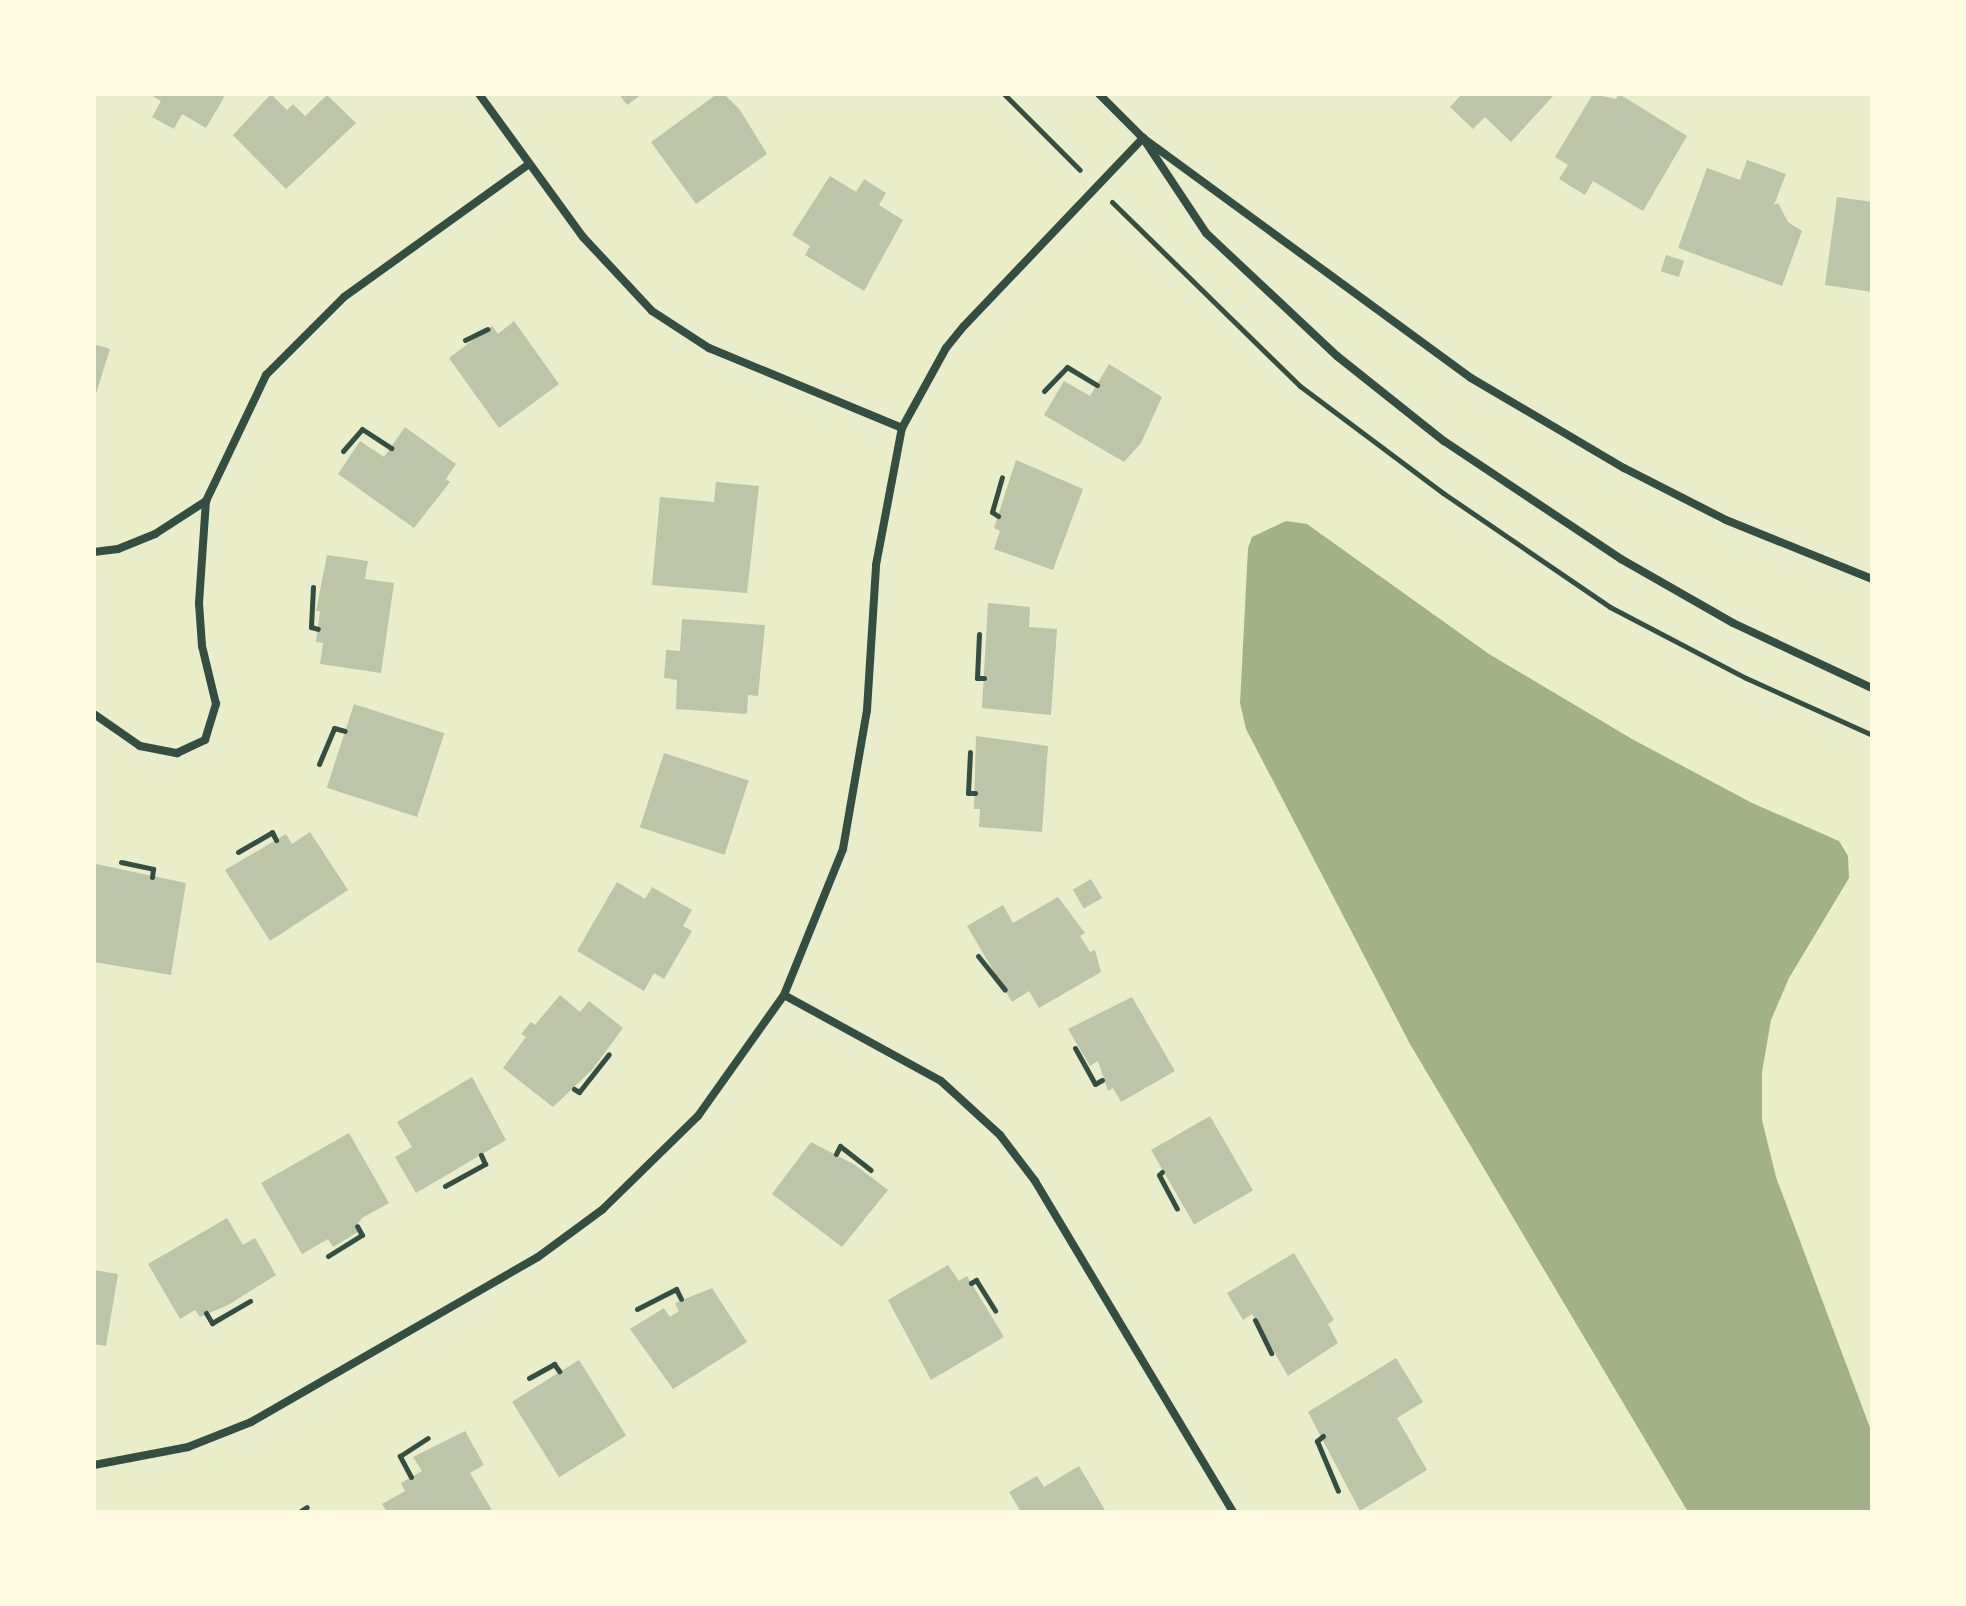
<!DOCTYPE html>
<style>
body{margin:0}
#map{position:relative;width:1966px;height:1606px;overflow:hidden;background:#e9edc9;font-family:Cabin,sans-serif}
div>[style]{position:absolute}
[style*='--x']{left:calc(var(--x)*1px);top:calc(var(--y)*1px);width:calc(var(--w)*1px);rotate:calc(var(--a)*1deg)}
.water>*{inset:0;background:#a3b18a}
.building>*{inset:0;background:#bcc5a7;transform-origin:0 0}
.path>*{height:5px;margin:-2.5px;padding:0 2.5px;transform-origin:2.5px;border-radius:2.5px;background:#344e41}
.minor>*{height:8px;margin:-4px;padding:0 4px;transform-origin:4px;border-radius:4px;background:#344e41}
span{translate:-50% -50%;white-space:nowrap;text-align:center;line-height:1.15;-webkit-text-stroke:6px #fefae0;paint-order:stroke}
.frame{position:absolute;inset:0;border:96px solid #fefae0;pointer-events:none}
</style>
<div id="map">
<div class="water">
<div style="clip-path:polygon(1286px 521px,1307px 524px,1489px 654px,1632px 739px,1752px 803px,1839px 841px,1848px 856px,1849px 878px,1789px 978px,1771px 1020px,1762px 1072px,1762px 1120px,1776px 1177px,1872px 1433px,1872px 1512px,1688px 1512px,1410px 1044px,1246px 729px,1240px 703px,1248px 548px,1252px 537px)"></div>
</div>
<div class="building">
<div style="clip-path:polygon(149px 94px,226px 94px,206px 128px,182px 114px,174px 129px,152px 117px,161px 101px)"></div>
<div style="clip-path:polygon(271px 94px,287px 110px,293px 104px,305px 116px,327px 95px,356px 123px,286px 189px,233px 135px)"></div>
<div style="clip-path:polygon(619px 94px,642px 94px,627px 105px)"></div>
<div style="clip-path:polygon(717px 94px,724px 94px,740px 110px,767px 154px,696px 204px,651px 142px)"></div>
<div style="clip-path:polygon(1462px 94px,1555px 94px,1511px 142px,1485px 117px,1473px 129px,1450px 107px)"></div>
<div style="clip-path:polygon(1593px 94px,1616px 99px,1619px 94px,1687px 136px,1643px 211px,1593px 181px,1585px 195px,1559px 179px,1568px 165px,1555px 157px)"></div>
<div style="clip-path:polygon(1747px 160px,1786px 174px,1774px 205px,1778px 203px,1788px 222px,1802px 231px,1782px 286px,1678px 248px,1707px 168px,1740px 180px)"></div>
<div style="clip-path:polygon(830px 176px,856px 192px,864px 179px,886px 193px,879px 205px,903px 220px,864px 291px,805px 255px,810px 246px,792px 235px)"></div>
<div style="clip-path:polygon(1837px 197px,1872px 202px,1872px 292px,1825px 285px)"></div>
<div style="left:1666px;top:255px;width:19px;height:17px;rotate:18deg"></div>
<div style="clip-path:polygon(514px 321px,559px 384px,499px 428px,449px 358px,492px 326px,498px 334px)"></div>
<div style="clip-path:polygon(94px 344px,110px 349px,95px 397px,94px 397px)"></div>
<div style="clip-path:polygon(1109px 364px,1162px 397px,1141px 443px,1124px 462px,1044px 415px,1064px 381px,1090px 396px)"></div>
<div style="clip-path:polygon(405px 427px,456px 464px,446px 479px,450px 482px,414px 528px,338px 474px,360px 441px,384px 457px)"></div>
<div style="clip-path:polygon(1016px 460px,1083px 489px,1053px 570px,994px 549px,1000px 531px,994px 528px)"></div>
<div style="clip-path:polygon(716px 482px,759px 486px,747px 593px,652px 585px,660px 497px,714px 502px)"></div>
<div style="clip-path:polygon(327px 555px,368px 561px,365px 579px,394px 583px,381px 673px,320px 664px,323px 643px,316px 642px,320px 611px,316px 611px)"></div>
<div style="clip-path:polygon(988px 603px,1030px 607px,1029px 627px,1057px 629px,1051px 715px,982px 708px)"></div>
<div style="clip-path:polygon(682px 619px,765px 625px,758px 696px,748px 695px,747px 714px,676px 709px,677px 680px,664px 678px,666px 650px,680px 651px)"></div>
<div style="left:354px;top:704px;width:95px;height:88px;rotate:18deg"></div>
<div style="clip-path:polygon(976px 736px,1048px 746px,1042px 832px,979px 827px,980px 809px,974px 809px)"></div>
<div style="left:664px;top:753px;width:89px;height:78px;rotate:18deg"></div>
<div style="clip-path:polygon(310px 832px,348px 890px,270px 941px,225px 870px,286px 834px,292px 844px)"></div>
<div style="clip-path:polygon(96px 864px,186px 883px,171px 975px,94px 962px)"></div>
<div style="left:1091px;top:879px;width:22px;height:21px;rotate:60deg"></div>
<div style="clip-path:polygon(617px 882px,645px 899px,652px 887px,692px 910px,683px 926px,692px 931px,664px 979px,654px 973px,644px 991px,577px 951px)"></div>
<div style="clip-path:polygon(1058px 897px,1085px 933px,1080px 936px,1090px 952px,1095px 950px,1101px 972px,1039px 1008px,1029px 991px,1012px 1002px,967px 926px,1003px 905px,1013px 923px)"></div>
<div style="clip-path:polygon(560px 995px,580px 1012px,589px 1001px,623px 1028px,592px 1070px,553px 1107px,503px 1068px,526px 1037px,521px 1034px,531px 1022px,535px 1025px)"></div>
<div style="clip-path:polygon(1132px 997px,1175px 1071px,1121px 1102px,1113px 1088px,1108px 1091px,1098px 1061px,1090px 1066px,1068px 1029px)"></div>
<div style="clip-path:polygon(472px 1077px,506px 1140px,416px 1193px,395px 1157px,412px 1147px,397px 1122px)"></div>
<div style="left:1210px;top:1116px;width:86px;height:68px;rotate:60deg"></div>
<div style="clip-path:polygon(349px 1133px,389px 1203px,362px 1218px,355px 1227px,358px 1232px,333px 1247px,328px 1239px,302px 1254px,261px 1183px)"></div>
<div style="clip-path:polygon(811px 1142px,855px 1165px,888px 1190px,842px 1247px,772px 1194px)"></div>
<div style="clip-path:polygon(227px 1218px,243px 1245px,255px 1238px,276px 1275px,228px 1305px,200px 1317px,195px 1310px,180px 1319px,148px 1264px)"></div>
<div style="clip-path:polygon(1294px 1253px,1334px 1320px,1328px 1324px,1338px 1343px,1288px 1376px,1252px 1314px,1243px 1320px,1227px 1293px)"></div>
<div style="clip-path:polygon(948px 1265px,959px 1281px,967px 1276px,1004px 1337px,931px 1380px,888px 1300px)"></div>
<div style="clip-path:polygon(94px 1270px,118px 1274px,106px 1346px,94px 1344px)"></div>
<div style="clip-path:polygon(712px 1288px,747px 1342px,673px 1389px,630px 1329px,664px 1308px,670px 1317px,679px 1311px,675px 1303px)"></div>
<div style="clip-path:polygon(1396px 1358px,1423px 1402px,1397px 1418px,1427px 1470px,1360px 1511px,1308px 1412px)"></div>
<div style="left:579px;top:1360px;width:89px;height:79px;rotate:58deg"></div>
<div style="clip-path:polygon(465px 1431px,484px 1465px,470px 1473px,493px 1512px,387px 1512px,382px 1504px,405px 1491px,401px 1483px,422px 1471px,413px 1457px)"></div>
<div style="clip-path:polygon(1079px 1466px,1106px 1512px,1021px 1512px,1009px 1492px,1037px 1476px,1044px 1487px)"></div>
</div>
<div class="path">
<div style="--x:1004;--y:94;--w:107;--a:45"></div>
<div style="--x:1112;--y:202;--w:263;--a:44.4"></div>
<div style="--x:1300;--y:386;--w:179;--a:36.8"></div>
<div style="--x:1443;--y:493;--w:202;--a:34.3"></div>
<div style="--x:1610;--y:607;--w:153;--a:27.6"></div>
<div style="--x:1746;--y:678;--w:138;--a:24.3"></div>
<div style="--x:465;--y:340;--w:25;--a:-26"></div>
<div style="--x:1044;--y:391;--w:33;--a:-46"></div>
<div style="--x:1067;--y:367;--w:35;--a:31"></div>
<div style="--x:343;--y:451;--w:29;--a:-49"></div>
<div style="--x:362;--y:429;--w:35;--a:33"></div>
<div style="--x:998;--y:516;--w:7;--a:-146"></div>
<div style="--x:992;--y:512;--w:36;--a:-74"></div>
<div style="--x:313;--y:587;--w:40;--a:92.9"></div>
<div style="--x:311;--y:627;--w:7;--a:16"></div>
<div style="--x:979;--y:634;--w:44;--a:92.6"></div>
<div style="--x:977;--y:678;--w:7;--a:0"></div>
<div style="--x:970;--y:752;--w:41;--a:92.8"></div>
<div style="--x:968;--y:793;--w:7;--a:0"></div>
<div style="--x:319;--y:764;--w:39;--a:-67"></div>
<div style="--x:334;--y:728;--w:11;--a:15"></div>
<div style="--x:238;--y:852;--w:39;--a:-30"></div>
<div style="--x:272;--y:832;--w:9;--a:63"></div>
<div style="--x:121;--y:862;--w:33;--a:12"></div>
<div style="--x:153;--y:869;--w:8;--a:97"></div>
<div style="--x:978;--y:956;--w:43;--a:51.5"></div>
<div style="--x:1075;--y:1048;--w:41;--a:60.9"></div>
<div style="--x:1095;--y:1084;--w:8;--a:-30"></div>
<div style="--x:574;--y:1089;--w:6;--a:31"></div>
<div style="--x:579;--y:1092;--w:48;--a:-51.7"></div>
<div style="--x:836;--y:1154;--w:9;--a:-63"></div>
<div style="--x:840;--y:1146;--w:39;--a:38"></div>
<div style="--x:1162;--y:1172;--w:4;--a:135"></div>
<div style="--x:1159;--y:1175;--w:38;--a:62"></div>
<div style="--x:445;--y:1186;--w:46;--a:-28.8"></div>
<div style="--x:485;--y:1164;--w:10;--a:-114"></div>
<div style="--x:328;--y:1256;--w:40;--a:-32"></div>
<div style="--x:362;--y:1235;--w:10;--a:-119"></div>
<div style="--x:971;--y:1283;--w:6;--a:-31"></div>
<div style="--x:976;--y:1280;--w:36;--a:58"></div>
<div style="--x:637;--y:1309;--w:44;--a:-27.1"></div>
<div style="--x:676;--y:1289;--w:11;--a:63"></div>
<div style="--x:206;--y:1313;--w:12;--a:59"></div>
<div style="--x:212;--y:1323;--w:44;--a:-30.1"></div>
<div style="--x:1255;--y:1320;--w:37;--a:64"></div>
<div style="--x:529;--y:1378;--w:29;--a:-29"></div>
<div style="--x:554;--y:1364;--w:9;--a:54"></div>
<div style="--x:1323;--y:1436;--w:8;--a:140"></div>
<div style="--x:1317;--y:1441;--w:54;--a:67.2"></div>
<div style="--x:411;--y:1477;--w:24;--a:-118"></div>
<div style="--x:400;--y:1456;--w:33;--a:-33"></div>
<div style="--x:299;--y:1512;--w:9;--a:-32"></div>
</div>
<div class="minor">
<div style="--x:479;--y:94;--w:177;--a:54"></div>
<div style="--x:583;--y:237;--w:101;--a:47"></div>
<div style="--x:652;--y:311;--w:68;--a:33"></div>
<div style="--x:709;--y:348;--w:209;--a:22.5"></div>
<div style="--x:1099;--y:94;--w:62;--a:45"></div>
<div style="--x:1143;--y:138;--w:406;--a:36.2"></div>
<div style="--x:1471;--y:378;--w:178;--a:30.5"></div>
<div style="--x:1624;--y:468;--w:114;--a:27"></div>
<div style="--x:1726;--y:520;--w:157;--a:22"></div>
<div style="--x:1143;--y:138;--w:114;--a:56.4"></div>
<div style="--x:1206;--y:233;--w:180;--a:43.2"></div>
<div style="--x:1337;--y:356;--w:137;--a:38.5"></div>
<div style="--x:1444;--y:441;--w:213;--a:33.7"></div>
<div style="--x:1621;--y:559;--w:129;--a:29.7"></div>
<div style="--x:1733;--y:623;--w:153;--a:25.1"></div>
<div style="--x:94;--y:552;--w:24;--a:-7"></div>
<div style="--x:118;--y:549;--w:40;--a:-22"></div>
<div style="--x:155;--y:534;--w:61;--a:-32.9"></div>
<div style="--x:94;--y:714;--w:56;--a:34.8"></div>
<div style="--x:140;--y:746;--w:38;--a:11"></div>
<div style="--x:177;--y:753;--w:31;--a:-25"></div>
<div style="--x:205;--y:740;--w:38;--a:-73"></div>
<div style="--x:216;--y:704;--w:60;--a:-103.6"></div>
<div style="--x:202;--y:646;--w:43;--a:-94"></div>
<div style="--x:199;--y:603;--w:102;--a:-86.1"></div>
<div style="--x:206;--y:501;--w:140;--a:-64.5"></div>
<div style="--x:266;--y:375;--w:110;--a:-45"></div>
<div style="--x:344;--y:297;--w:228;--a:-35.7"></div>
<div style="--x:784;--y:995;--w:179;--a:28.7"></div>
<div style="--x:941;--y:1081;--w:80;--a:42.5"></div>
<div style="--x:1000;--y:1135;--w:58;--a:52.7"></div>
<div style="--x:1035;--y:1181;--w:386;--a:59.1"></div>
<div style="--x:94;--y:1465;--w:96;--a:-10.8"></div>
<div style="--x:188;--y:1447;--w:68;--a:-21.6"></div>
<div style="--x:251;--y:1422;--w:331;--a:-29.9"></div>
<div style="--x:538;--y:1257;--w:81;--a:-36.4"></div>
<div style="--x:603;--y:1209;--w:133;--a:-44.4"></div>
<div style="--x:698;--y:1116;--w:148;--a:-54.6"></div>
<div style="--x:784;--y:995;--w:157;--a:-68"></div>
<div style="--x:843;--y:849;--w:141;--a:-80.2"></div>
<div style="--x:867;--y:710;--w:145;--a:-86.4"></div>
<div style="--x:876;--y:565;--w:139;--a:-79.3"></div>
<div style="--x:902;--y:428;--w:91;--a:-61.2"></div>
<div style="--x:946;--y:348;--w:28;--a:-51"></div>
<div style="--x:964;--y:326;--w:260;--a:-46.4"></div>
</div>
<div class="frame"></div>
</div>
